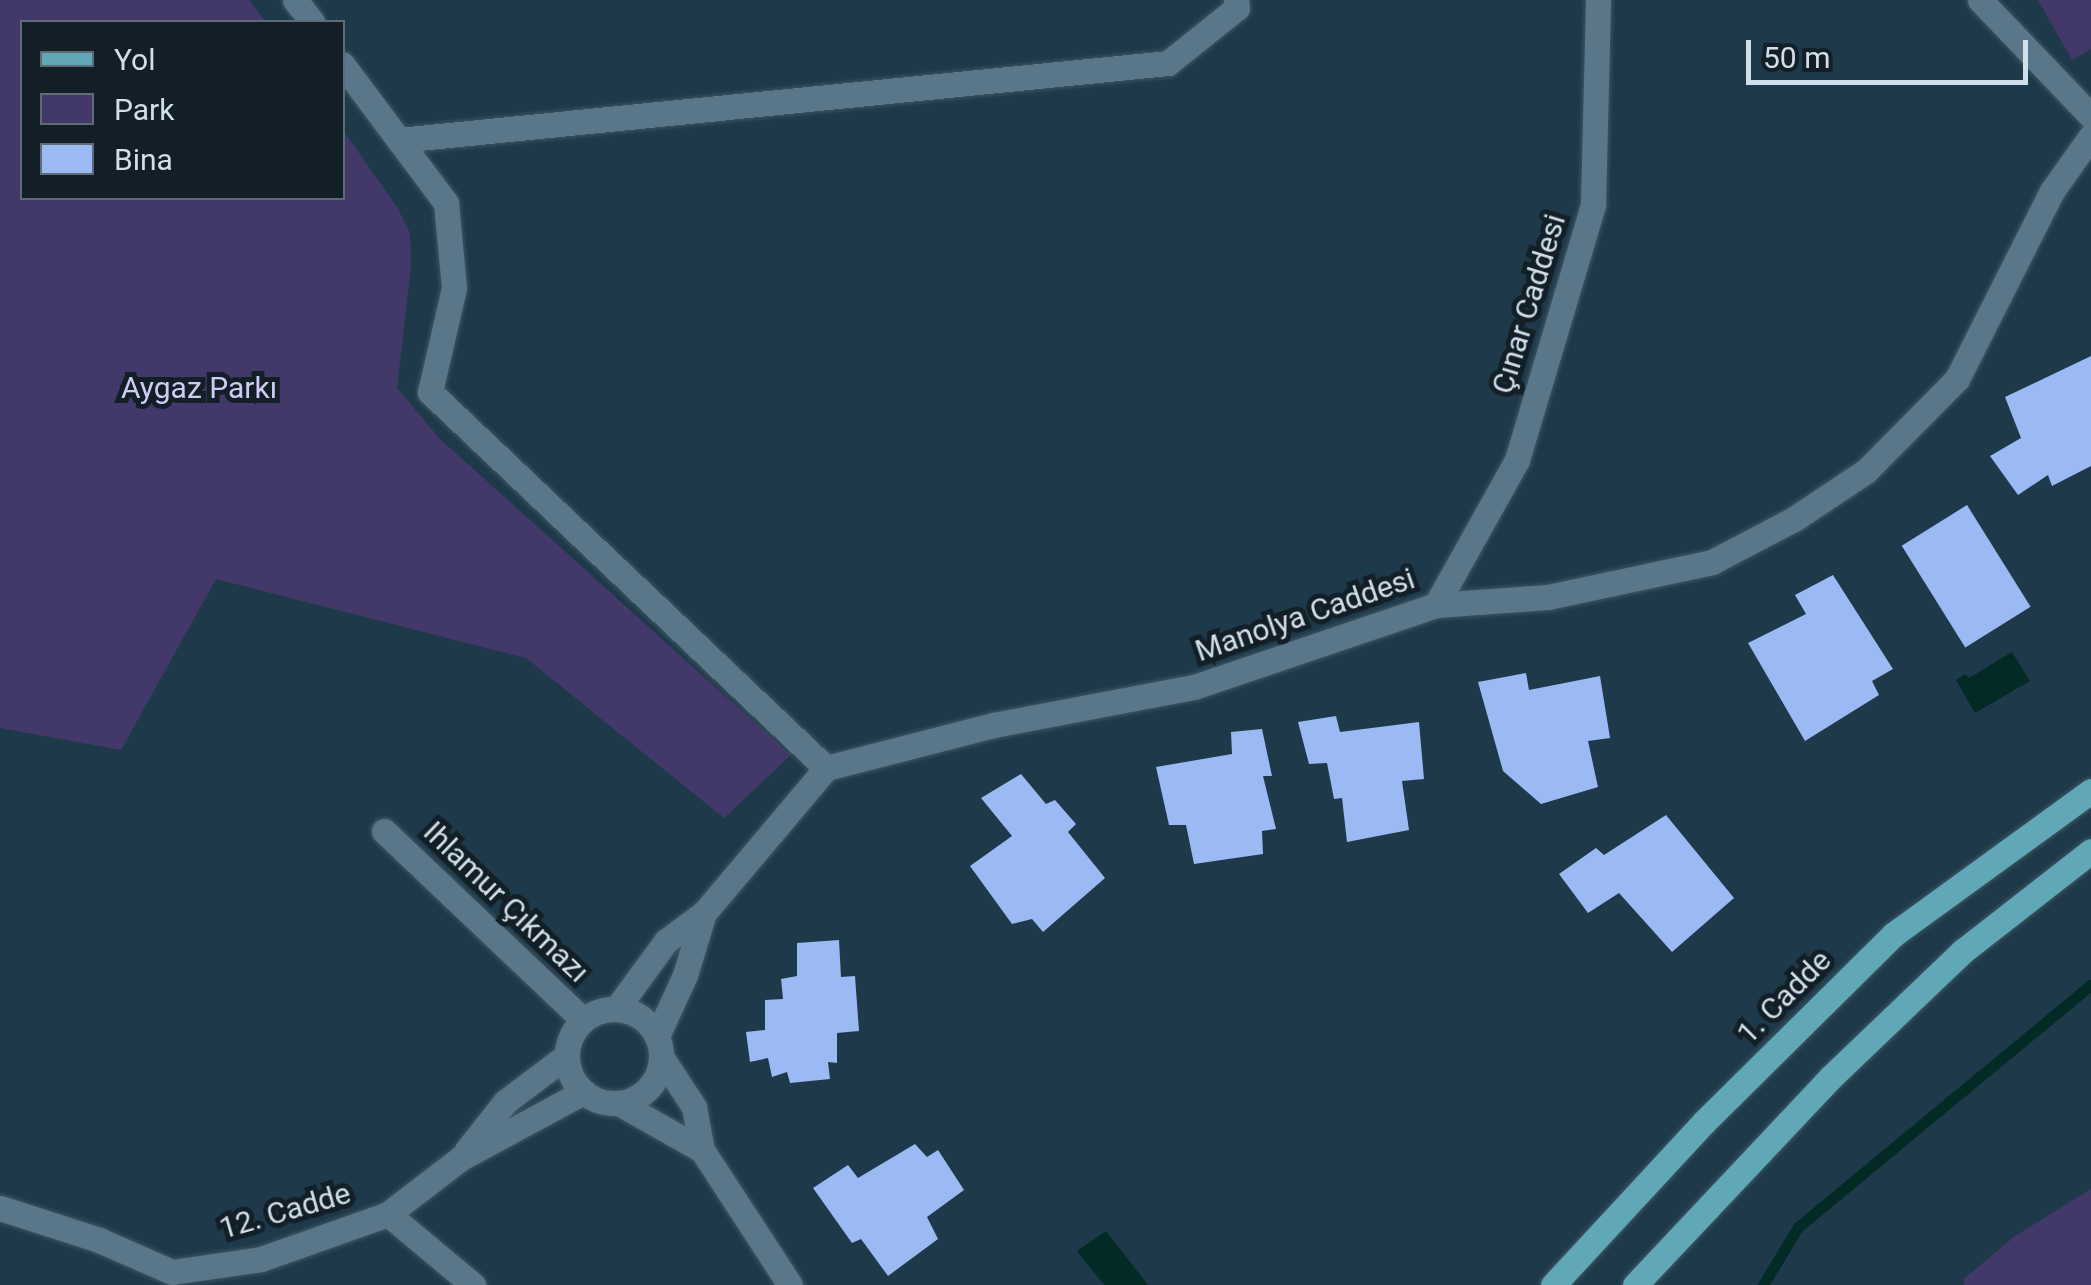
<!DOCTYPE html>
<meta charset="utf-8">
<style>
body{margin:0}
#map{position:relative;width:2091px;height:1285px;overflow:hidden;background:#1e3a4a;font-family:Roboto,sans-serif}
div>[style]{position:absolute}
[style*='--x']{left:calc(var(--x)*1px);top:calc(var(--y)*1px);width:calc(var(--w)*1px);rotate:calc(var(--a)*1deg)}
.green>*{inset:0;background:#423869}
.water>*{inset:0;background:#032a24}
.stream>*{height:11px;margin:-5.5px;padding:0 5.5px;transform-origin:5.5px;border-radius:5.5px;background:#032a24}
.building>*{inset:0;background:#9bb9f2;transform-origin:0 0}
.roads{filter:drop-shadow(0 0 2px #3e5663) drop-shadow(0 0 2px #3e5663)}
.minor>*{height:25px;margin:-12.5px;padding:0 12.5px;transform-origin:12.5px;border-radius:12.5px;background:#5a7789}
.minor>.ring{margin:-12.5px;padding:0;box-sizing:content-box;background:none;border:25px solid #5a7789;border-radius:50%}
.major>*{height:25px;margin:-12.5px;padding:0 12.5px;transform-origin:12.5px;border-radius:12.5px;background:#60a8b7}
span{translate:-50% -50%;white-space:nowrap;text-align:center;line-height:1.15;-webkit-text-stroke:10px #131f27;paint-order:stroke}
.street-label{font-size:30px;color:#d0dfe9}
.park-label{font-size:30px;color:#d0cbf3}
.legend{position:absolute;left:20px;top:20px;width:325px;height:180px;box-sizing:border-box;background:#131f27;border:2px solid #5f6c75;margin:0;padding:12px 18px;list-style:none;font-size:30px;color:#d0dfe9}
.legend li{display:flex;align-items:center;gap:20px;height:50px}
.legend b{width:50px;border:2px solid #5f6c75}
.scale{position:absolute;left:1746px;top:40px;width:282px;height:45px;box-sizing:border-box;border:5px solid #d0dfe9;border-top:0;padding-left:12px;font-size:30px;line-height:35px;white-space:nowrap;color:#d0dfe9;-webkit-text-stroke:8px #131f27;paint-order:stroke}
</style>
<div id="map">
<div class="green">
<div style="clip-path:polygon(0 0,249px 0,266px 22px,22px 22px,22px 198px,342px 198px,343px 130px,397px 207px,410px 233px,411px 266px,397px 388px,440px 439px,791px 755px,724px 818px,526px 658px,216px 579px,121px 750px,0 728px)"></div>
<div style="clip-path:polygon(2038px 0,2091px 0,2091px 49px,2072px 60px)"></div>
<div style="clip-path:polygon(2091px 1189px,2091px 1285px,1964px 1285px,1964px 1279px,2015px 1236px)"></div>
</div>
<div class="water">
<div style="clip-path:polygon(2012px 652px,2030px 681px,1975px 713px,1956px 680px,1965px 674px,1969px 678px)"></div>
<div style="clip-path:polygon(1106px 1231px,1148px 1285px,1104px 1285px,1077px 1251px)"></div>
</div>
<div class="stream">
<div style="--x:1763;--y:1285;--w:68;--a:-58.9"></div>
<div style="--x:1798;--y:1227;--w:380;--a:-39.6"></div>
</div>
<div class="building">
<div style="clip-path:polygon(2091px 356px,2091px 466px,2052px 486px,2048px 475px,2018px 495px,1990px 456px,2021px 438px,2005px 397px)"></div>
<div style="left:1967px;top:505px;width:120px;height:77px;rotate:58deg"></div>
<div style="clip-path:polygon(1833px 575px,1893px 669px,1872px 681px,1879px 695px,1805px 741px,1748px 643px,1806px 614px,1795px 595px)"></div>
<div style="clip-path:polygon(1526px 673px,1529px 690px,1600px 676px,1610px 738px,1588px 741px,1598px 787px,1541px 804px,1503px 771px,1478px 682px)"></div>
<div style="clip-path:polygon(1336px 716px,1340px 732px,1419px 722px,1424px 779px,1402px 781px,1409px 830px,1347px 842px,1342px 798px,1334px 799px,1327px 763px,1309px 764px,1298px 722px)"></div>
<div style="clip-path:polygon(1262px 729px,1272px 776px,1263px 776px,1276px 829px,1262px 831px,1263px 854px,1194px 864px,1186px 825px,1169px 825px,1156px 767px,1232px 754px,1231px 732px)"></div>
<div style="clip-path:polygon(1021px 774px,1046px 804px,1055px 800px,1076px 824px,1068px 832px,1105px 878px,1043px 932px,1032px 919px,1012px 924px,970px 866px,1012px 836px,981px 798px)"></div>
<div style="clip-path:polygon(1666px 815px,1734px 898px,1672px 952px,1619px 893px,1588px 913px,1559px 874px,1596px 848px,1604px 855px)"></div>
<div style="clip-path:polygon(839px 940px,841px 977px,855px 976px,859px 1031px,837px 1033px,837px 1063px,828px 1062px,830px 1079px,790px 1083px,787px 1072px,772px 1077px,768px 1058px,750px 1062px,746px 1032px,765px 1030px,765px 1000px,783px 999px,781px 979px,797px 976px,797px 943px)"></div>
<div style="clip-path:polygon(915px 1144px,927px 1157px,938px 1150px,964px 1190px,927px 1217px,938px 1239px,888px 1276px,861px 1239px,852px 1243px,813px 1188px,848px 1165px,858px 1178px)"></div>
</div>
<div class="roads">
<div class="minor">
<div style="--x:295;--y:0;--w:28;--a:52"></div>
<div style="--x:1980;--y:0;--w:161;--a:46.3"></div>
<div style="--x:342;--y:64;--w:174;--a:53.2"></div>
<div style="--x:446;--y:203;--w:85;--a:84.6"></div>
<div style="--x:454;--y:288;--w:107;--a:103"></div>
<div style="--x:430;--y:392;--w:546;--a:43.52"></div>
<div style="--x:399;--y:140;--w:773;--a:-5.72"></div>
<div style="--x:1168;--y:63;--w:88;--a:-38.6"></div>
<div style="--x:1237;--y:8;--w:8;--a:-97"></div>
<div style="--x:1436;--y:605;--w:166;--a:-60.8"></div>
<div style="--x:1517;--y:460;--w:266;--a:-73.4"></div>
<div style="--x:1593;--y:205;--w:205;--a:-88.6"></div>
<div style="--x:384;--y:831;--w:274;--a:43.5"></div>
<div style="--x:617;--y:1008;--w:83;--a:-53.8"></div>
<div style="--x:666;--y:941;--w:47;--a:-36.4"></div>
<div style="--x:704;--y:913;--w:189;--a:-49.9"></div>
<div style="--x:826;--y:768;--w:173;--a:-14.4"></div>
<div style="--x:994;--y:725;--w:204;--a:-10.8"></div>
<div style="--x:1194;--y:687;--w:256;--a:-18.7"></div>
<div style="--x:1436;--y:605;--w:112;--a:-4.1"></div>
<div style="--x:1548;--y:597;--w:168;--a:-12"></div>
<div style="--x:1712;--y:562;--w:93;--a:-27.7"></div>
<div style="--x:1794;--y:519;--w:87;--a:-33.7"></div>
<div style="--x:1866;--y:471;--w:129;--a:-45.3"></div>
<div style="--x:1957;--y:379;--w:211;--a:-63.2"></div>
<div style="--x:2052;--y:191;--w:67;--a:-54.7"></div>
<div class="ring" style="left:567px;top:1009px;width:69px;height:69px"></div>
<div style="--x:657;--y:1036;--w:67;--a:-65.3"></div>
<div style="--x:685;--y:975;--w:65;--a:-73"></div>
<div style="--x:662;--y:1058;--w:59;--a:56.9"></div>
<div style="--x:694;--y:1107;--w:44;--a:79.5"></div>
<div style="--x:702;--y:1150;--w:161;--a:56.9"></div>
<div style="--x:619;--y:1103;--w:95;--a:29.5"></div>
<div style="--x:467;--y:1150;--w:61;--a:-51.6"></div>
<div style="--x:505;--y:1102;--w:76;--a:-37"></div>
<div style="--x:0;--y:1208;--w:104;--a:17.9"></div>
<div style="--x:99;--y:1240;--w:80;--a:23.7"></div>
<div style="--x:172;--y:1272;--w:90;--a:-8.3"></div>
<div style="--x:261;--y:1259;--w:135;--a:-19.5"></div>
<div style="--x:388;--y:1214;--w:92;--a:-37.5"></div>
<div style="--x:461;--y:1158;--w:139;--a:-28.4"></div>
<div style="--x:388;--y:1214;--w:111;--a:39.9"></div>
</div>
<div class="major">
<div style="--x:1553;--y:1285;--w:222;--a:-47.2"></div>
<div style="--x:1704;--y:1122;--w:267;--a:-44.7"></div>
<div style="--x:1894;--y:934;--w:243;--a:-36"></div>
<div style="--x:1635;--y:1285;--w:286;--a:-46.7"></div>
<div style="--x:1831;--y:1077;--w:182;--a:-43.7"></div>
<div style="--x:1963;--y:951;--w:162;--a:-38"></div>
</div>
</div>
<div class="street-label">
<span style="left:1529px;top:304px;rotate:-73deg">Çınar Caddesi</span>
<span style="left:1305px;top:615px;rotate:-19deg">Manolya Caddesi</span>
<span style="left:506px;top:902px;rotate:44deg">Ihlamur Çıkmazı</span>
<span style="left:1784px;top:997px;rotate:-45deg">1. Cadde</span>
<span style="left:285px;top:1211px;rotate:-16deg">12. Cadde</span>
</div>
<div class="park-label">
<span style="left:199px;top:388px">Aygaz Parkı</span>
</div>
<ul class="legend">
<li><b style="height:12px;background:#60a8b7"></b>Yol</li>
<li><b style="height:28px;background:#423869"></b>Park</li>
<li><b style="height:28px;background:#9bb9f2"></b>Bina</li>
</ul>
<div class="scale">50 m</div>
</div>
